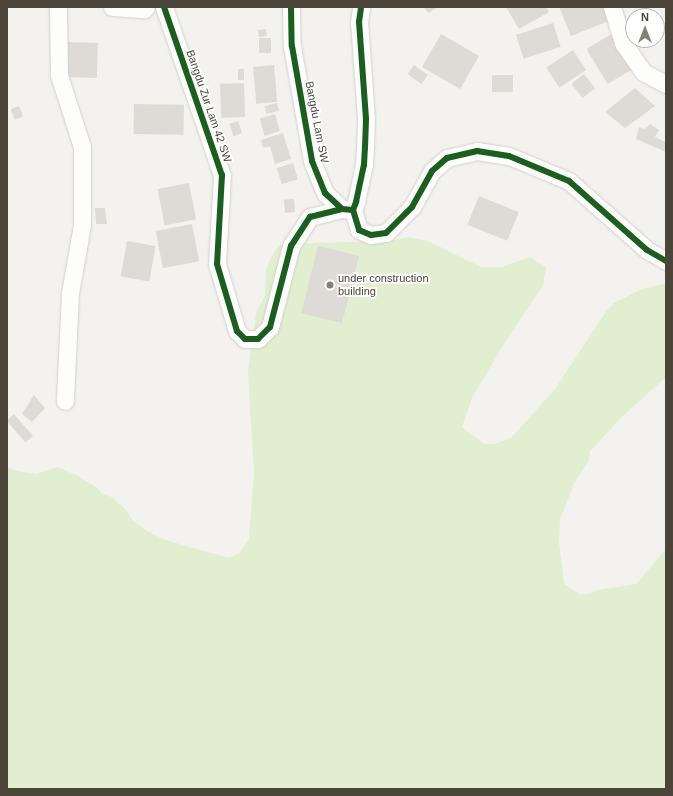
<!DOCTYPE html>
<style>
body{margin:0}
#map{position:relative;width:673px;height:796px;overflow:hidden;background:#f4f2ee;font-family:Helvetica,sans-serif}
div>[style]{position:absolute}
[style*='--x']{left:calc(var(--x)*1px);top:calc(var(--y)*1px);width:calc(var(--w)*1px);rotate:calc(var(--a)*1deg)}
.green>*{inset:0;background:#e1eecf}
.building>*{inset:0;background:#dedbd6;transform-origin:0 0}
.roads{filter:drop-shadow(0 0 1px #d2d0cb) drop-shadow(0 0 1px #d2d0cb)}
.street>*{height:17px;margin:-8.5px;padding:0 8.5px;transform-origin:8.5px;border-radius:8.5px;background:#fdfdfc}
.cycleway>*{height:6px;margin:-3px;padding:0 3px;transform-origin:3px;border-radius:3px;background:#1b5e20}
.dots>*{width:11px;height:11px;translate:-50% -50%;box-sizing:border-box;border:2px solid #fff;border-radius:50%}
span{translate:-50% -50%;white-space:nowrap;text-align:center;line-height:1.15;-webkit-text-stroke:3.5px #fff;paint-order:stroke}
.street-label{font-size:11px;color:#4b4439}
.poi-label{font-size:11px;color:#4b4439}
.left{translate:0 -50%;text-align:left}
.frame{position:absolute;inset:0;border:8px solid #4b4439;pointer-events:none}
.north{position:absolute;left:625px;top:8px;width:40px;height:40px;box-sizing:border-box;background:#fff;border:1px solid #b7b4b0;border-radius:50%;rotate:0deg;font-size:11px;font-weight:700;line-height:16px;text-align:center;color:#4b4439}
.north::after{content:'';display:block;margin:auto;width:14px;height:18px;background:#868178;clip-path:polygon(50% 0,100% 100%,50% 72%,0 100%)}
</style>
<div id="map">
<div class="green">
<div style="clip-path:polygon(409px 237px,428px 241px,481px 267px,502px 267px,530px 257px,546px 267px,543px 285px,510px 334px,472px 398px,462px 427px,484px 444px,494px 444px,511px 438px,555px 389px,608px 309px,614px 303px,642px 289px,662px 284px,666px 285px,666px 377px,622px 417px,590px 451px,589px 460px,574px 484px,560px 519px,559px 542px,564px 584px,580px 594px,589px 594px,598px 590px,636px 584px,666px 549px,666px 789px,7px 789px,7px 466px,17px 471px,36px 474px,57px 467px,76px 475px,96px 487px,102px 494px,112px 497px,127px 511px,132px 520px,147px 531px,165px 540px,229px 558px,240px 553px,249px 538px,254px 472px,248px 372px,256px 313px,265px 295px,266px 269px,275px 250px,282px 244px,390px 241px)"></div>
</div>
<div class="building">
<div style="clip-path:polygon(424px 7px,439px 7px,428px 13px)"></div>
<div style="clip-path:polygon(506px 7px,546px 7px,549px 12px,519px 29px)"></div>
<div style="clip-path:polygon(559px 7px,604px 7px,609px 21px,571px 36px)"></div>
<div style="left:553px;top:23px;width:25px;height:39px;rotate:72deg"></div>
<div style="left:266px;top:29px;width:7px;height:8px;rotate:82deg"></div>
<div style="left:613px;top:33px;width:41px;height:31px;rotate:59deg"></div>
<div style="left:441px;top:34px;width:44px;height:38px;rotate:30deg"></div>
<div style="left:259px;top:38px;width:12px;height:15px"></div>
<div style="left:68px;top:42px;width:30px;height:35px;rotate:2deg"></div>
<div style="left:573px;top:50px;width:24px;height:32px;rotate:57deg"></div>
<div style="left:274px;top:65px;width:37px;height:21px;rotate:85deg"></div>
<div style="left:414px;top:65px;width:17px;height:11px;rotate:36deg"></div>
<div style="left:238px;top:69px;width:6px;height:11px"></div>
<div style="left:584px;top:74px;width:18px;height:16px;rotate:52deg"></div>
<div style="left:492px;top:75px;width:21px;height:17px"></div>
<div style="left:244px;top:83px;width:34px;height:24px;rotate:88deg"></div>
<div style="clip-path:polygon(635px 88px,655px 106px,625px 128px,605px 112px)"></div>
<div style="left:277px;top:103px;width:8px;height:13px;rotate:76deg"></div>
<div style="left:134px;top:104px;width:50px;height:30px;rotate:1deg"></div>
<div style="left:19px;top:106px;width:11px;height:9px;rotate:68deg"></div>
<div style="left:275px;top:114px;width:18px;height:16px;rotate:74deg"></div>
<div style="left:238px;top:121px;width:13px;height:9px;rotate:72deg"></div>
<div style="clip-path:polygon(650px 124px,659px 130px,655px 137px,666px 142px,666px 152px,636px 139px,639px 127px,645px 129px)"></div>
<div style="clip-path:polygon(283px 133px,291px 159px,275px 164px,270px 146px,263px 148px,261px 140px)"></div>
<div style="left:293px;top:163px;width:17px;height:17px;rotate:73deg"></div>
<div style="left:189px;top:183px;width:37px;height:32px;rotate:79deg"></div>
<div style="left:479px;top:196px;width:43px;height:31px;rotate:22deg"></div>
<div style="left:294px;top:199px;width:13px;height:10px;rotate:86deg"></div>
<div style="clip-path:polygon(95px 208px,105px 208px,107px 224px,96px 224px)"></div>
<div style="left:192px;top:224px;width:38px;height:37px;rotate:79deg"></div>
<div style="left:127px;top:241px;width:29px;height:36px;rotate:10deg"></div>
<div style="left:318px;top:246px;width:42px;height:69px;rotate:14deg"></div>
<div style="clip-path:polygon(34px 395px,45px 408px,32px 422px,22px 414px)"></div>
<div style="left:14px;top:414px;width:29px;height:10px;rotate:49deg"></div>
</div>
<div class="roads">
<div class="street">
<div style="--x:58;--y:7;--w:68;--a:89.2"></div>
<div style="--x:59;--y:75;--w:76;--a:72.3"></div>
<div style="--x:82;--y:147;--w:78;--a:90"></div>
<div style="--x:82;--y:225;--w:69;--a:100"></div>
<div style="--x:70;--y:293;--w:108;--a:92.7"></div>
<div style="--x:112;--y:7;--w:32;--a:4"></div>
<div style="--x:144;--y:9;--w:3;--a:-45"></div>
<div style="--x:164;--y:7;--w:178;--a:71"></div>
<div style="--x:222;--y:175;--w:89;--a:93.2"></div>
<div style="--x:217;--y:264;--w:70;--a:73.4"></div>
<div style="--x:237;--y:331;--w:11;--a:45"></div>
<div style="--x:245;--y:339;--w:13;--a:0"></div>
<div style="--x:258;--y:339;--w:17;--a:-45"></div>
<div style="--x:270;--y:327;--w:84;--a:-75.5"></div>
<div style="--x:291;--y:246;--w:35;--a:-57"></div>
<div style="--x:310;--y:217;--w:33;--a:-14"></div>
<div style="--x:291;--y:7;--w:39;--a:89"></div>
<div style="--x:292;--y:46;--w:117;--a:80.1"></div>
<div style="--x:312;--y:161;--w:35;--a:68"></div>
<div style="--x:325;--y:193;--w:23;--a:43"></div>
<div style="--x:342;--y:209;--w:11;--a:5"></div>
<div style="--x:353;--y:210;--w:9;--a:-69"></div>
<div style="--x:356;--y:202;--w:38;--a:-78"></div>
<div style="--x:364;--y:165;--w:17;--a:-87"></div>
<div style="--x:365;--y:148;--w:29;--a:-88"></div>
<div style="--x:366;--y:119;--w:97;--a:-94.1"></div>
<div style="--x:359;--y:22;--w:15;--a:-82"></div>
<div style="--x:612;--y:7;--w:38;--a:73"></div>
<div style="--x:623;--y:43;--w:35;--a:55"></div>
<div style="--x:643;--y:72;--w:26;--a:28"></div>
<div style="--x:353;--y:210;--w:21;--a:73"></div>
<div style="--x:359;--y:230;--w:13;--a:23"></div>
<div style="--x:371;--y:235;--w:15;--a:-8"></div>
<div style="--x:386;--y:233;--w:37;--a:-45"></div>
<div style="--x:412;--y:207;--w:41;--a:-60.9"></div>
<div style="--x:432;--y:171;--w:20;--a:-41"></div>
<div style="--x:447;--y:158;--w:31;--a:-13"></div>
<div style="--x:477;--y:151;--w:32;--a:9"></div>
<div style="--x:509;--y:156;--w:65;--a:22.6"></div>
<div style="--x:569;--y:181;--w:104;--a:41.5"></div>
<div style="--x:647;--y:250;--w:22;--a:30"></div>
</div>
</div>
<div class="cycleway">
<div style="--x:164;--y:7;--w:178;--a:71"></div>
<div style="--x:222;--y:175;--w:89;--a:93.2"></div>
<div style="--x:217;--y:264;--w:70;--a:73.4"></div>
<div style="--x:237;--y:331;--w:11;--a:45"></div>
<div style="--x:245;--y:339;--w:13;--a:0"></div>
<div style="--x:258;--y:339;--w:17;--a:-45"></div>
<div style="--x:270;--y:327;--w:84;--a:-75.5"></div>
<div style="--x:291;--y:246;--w:35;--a:-57"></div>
<div style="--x:310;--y:217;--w:33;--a:-14"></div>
<div style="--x:291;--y:7;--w:39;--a:89"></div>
<div style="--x:292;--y:46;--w:117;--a:80.1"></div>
<div style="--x:312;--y:161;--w:35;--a:68"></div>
<div style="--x:325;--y:193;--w:23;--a:43"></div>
<div style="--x:342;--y:209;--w:11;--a:5"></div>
<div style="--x:353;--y:210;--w:9;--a:-69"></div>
<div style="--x:356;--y:202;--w:38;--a:-78"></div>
<div style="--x:364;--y:165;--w:17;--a:-87"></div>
<div style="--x:365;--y:148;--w:29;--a:-88"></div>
<div style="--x:366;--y:119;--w:97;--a:-94.1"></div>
<div style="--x:359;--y:22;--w:15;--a:-82"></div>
<div style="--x:353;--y:210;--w:21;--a:73"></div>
<div style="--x:359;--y:230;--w:13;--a:23"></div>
<div style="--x:371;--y:235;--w:15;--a:-8"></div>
<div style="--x:386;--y:233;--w:37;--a:-45"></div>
<div style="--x:412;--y:207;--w:41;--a:-60.9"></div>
<div style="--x:432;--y:171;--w:20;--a:-41"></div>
<div style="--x:447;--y:158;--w:31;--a:-13"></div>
<div style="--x:477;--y:151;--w:32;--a:9"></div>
<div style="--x:509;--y:156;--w:65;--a:22.6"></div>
<div style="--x:569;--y:181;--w:104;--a:41.5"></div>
<div style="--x:647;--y:250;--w:22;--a:30"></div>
</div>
<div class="dots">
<div style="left:330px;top:285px;background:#868178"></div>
</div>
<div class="street-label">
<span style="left:209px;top:106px;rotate:71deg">Bangdu Zur Lam 42 SW</span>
<span style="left:317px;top:122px;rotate:79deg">Bangdu Lam SW</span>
</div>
<div class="poi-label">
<span class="left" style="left:338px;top:285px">under construction<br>building</span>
</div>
<div class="frame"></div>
<div class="north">N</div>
</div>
